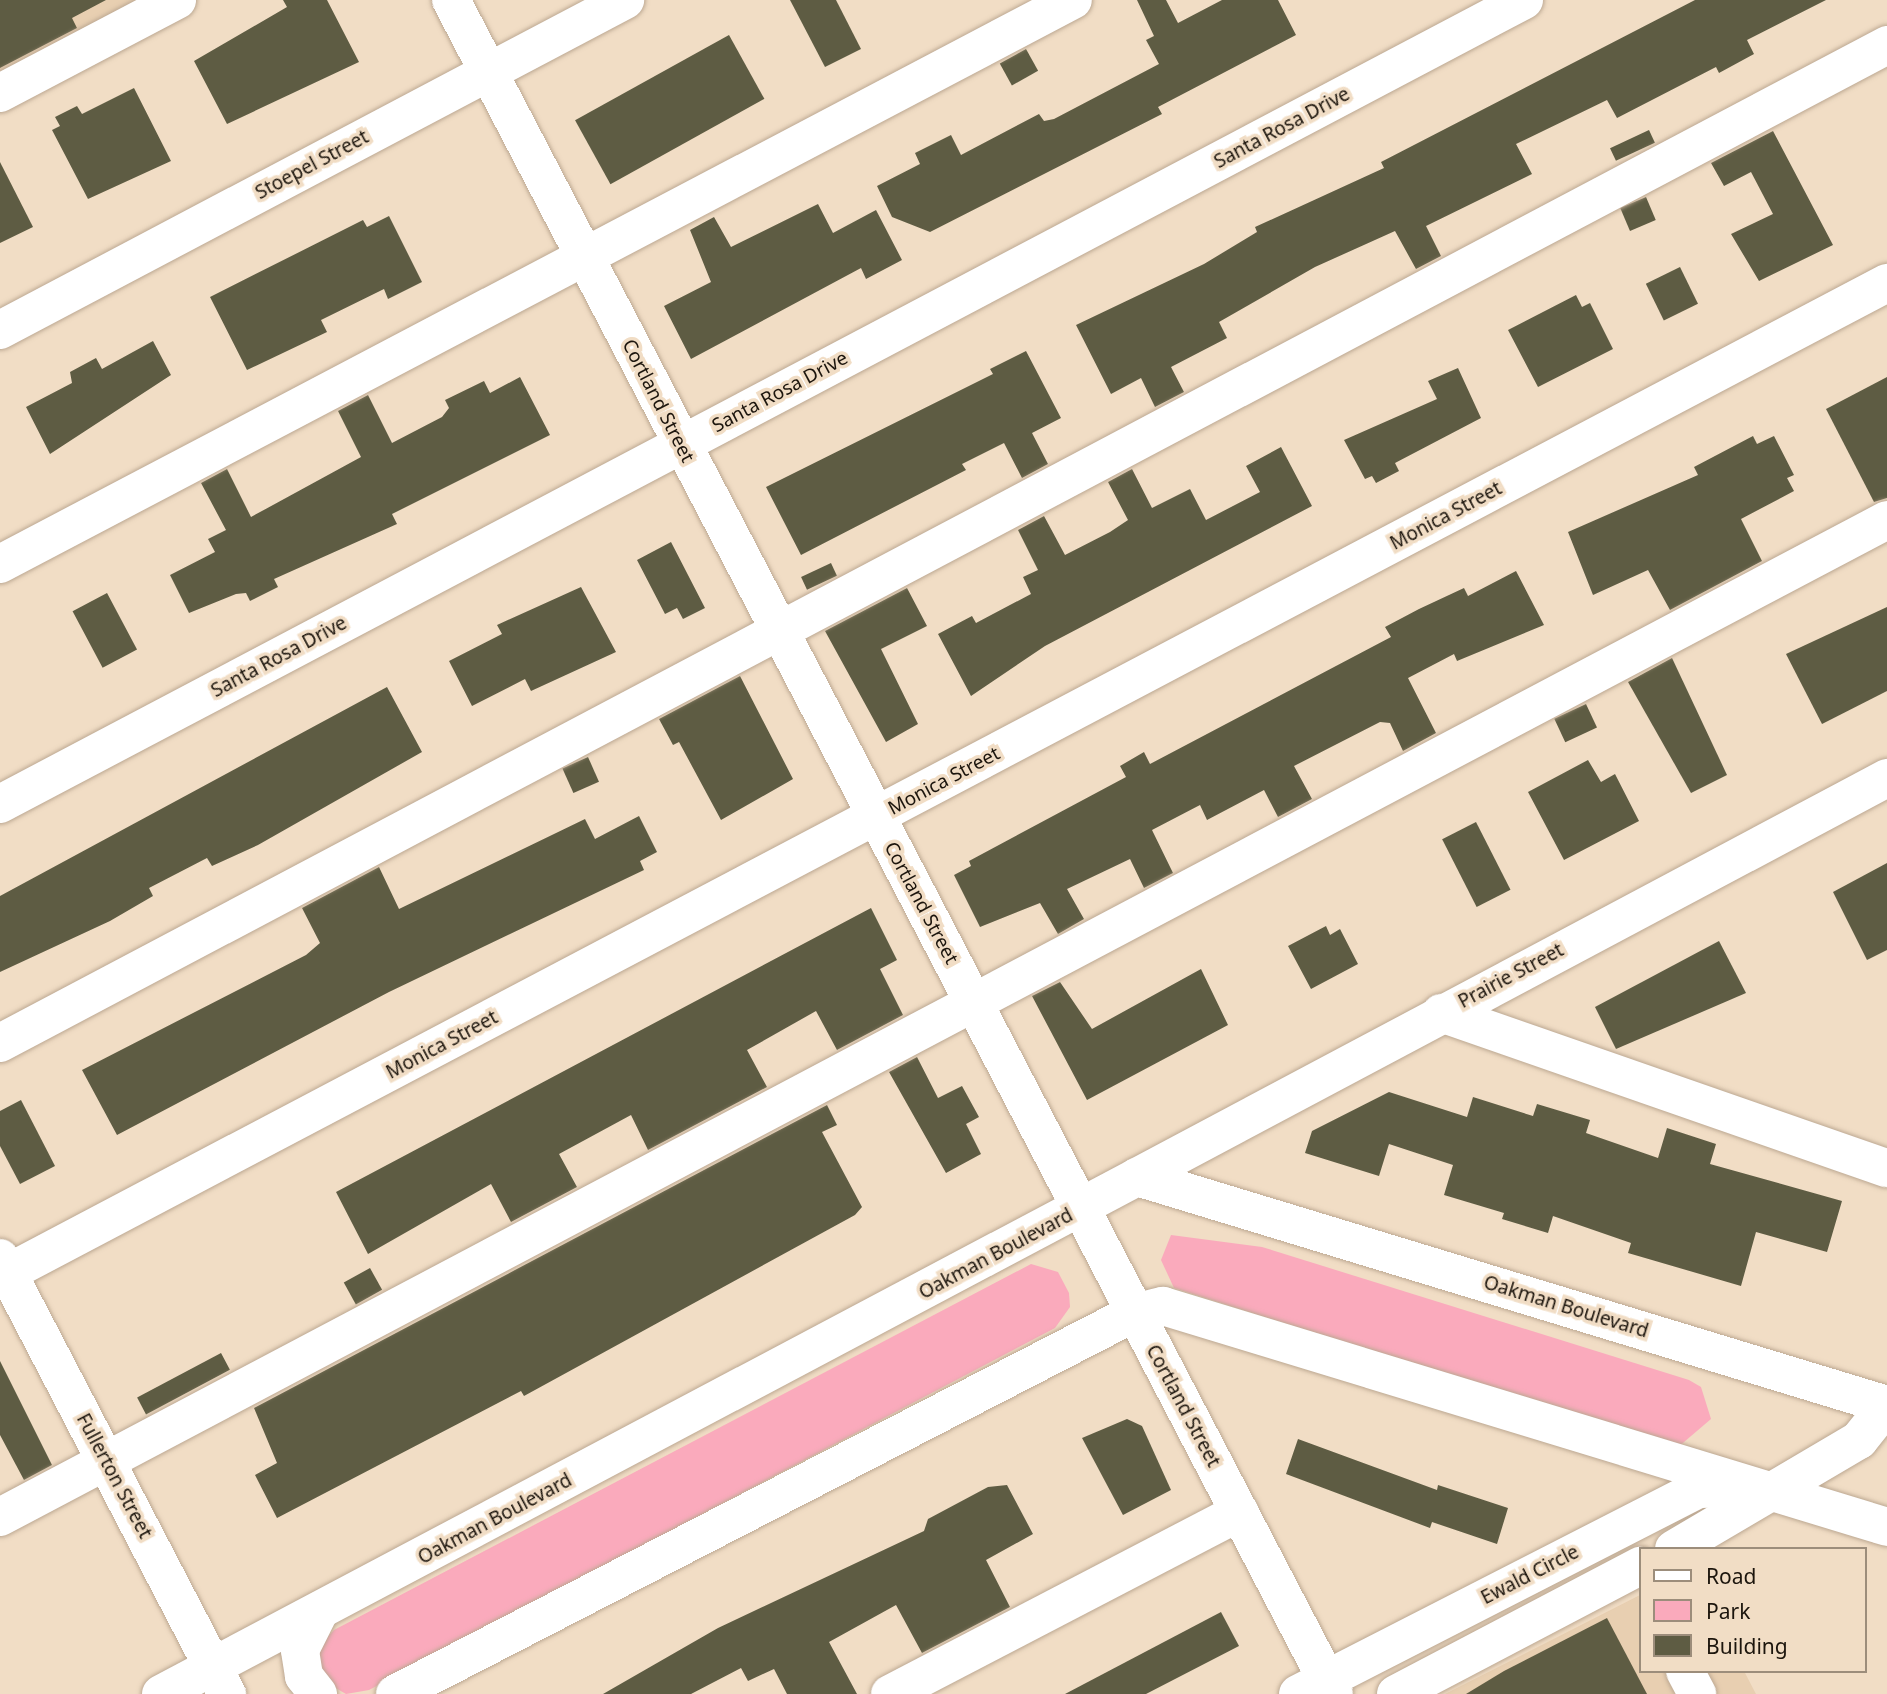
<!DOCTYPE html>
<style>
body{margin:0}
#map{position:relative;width:1887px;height:1694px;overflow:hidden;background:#f1ddc5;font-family:"Noto Sans",sans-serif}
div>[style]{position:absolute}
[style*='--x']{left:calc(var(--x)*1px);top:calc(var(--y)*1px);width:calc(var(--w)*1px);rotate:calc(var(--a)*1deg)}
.built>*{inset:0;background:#e8cfb1}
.green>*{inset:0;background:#faaabc}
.building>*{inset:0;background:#5e5c43;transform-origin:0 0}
.roads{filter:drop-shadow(0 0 2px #bca892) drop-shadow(0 0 2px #bca892)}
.minor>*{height:38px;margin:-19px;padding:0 19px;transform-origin:19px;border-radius:19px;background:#fff}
span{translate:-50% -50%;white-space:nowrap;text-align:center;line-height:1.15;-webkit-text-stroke:7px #f1ddc5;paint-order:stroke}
.street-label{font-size:19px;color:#1c150d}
.legend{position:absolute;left:1639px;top:1547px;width:228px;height:126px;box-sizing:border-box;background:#f1ddc5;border:2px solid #9c8d7b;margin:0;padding:9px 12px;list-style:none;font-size:21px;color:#1c150d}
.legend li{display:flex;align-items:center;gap:14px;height:35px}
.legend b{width:35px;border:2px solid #9c8d7b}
</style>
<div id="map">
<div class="built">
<div style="clip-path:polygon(0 0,150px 0,0 80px)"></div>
<div style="clip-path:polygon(1640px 1595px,1640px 1671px,1744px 1671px,1756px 1694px,1445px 1694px)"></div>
</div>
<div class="green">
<div style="clip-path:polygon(1171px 1235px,1262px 1247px,1689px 1380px,1701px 1387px,1711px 1419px,1677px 1448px,1174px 1288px,1161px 1260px)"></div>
<div style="clip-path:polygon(1031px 1264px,1058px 1272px,1069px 1293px,1070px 1307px,1055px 1328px,369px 1690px,346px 1694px,322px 1680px,318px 1647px,334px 1630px)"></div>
</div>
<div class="building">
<div style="clip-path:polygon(0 0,106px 0,72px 18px,77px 28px,0 68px)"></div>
<div style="clip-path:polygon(283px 0,327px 0,359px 62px,227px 124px,194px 61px,287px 7px)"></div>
<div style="clip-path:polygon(790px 0,836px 0,861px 49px,825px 67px)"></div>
<div style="clip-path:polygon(1137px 0,1166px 0,1178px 23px,1222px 0,1278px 0,1296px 35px,1158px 107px,1162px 114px,930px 232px,892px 217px,877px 186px,920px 164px,915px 153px,951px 135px,961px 155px,1039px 114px,1044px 121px,1054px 119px,1159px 64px,1146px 40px,1154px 36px)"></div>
<div style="clip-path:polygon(1695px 0,1826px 0,1747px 40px,1754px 54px,1719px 73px,1716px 67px,1617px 118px,1607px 100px,1516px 144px,1532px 174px,1426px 226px,1441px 256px,1416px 269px,1395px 231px,1315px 267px,1219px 322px,1227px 338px,1171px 367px,1184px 392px,1155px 407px,1141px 378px,1111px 394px,1076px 325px,1204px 264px,1257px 232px,1255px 227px,1384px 168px,1381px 162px)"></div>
<div style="left:729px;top:35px;width:73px;height:176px;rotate:61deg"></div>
<div style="left:1026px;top:49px;width:25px;height:30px;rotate:61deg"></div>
<div style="clip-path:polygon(134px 88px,171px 161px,88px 199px,52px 130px,60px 126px,55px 117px,77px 106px,82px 114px)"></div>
<div style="left:1649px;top:130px;width:14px;height:43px;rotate:65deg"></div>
<div style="clip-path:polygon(1773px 131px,1833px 245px,1759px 281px,1731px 234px,1773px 214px,1751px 172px,1724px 186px,1711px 163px)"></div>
<div style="clip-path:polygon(0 162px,33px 227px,0 243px)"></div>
<div style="left:1646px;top:197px;width:25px;height:28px;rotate:67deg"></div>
<div style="clip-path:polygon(818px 204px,833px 233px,876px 210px,902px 260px,866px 279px,861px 268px,691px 359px,664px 306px,711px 282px,690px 230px,714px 217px,731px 247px)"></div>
<div style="clip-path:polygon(389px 216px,422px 282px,388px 299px,384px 289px,321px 320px,327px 332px,247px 370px,210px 297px,363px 220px,367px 227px)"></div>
<div style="left:1680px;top:267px;width:41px;height:38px;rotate:64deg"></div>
<div style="clip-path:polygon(1576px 295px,1582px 307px,1590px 303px,1613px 349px,1538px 387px,1508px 330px)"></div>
<div style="clip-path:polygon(153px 341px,171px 375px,50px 454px,26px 407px,72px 383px,70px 372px,96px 358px,102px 369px)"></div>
<div style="clip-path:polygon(1026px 351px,1061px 418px,1032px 433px,1048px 464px,1022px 478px,1004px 443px,962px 464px,966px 470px,801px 555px,766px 487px,993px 374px,990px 369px)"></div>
<div style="clip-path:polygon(1458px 368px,1481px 418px,1395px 463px,1399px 471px,1376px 483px,1372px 476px,1365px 479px,1344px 440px,1437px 399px,1428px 381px)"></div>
<div style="clip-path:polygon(520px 377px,550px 435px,392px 514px,397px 524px,274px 579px,278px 587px,250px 601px,246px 593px,236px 594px,189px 613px,170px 575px,215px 552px,208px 539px,226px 530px,201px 483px,227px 469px,251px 517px,361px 457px,338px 411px,368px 395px,392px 443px,442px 417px,449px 408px,445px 400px,484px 381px,490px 393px)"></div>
<div style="clip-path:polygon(1887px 377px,1887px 498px,1874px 502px,1826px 409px)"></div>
<div style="clip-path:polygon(1753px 436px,1757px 444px,1774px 436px,1794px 475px,1787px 478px,1794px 491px,1741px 519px,1762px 561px,1670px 610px,1648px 570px,1593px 595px,1568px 532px,1698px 475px,1694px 467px)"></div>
<div style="clip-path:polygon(1281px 447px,1312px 506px,1045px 646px,971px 696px,938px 634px,972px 616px,976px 623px,1031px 594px,1023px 577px,1038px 570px,1018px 530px,1044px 516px,1065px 555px,1110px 532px,1128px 520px,1108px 482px,1132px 469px,1152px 508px,1190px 489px,1206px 520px,1260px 492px,1246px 466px)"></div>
<div style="clip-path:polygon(671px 542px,705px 608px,683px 619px,677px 608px,665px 614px,637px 560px)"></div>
<div style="left:831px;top:563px;width:14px;height:33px;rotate:65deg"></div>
<div style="clip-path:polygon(1516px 571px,1544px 625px,1457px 661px,1454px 654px,1408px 678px,1436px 733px,1403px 751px,1390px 723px,1380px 722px,1294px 766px,1312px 799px,1278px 817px,1264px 790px,1207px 820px,1200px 805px,1152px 830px,1173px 873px,1144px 888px,1130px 859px,1067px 889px,1084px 919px,1058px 934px,1040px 903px,980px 927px,954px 875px,971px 866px,969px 861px,1126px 777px,1120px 766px,1144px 752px,1150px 764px,1391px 637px,1385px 627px,1419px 609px,1464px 588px,1468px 596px)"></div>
<div style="clip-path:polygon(581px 587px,616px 652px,531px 691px,525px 679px,472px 706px,449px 661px,502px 634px,497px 625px)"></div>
<div style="clip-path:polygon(907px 588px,927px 626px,881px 649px,918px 724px,886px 742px,825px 631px)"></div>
<div style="left:107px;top:593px;width:64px;height:39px;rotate:62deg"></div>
<div style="clip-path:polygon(1887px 607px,1887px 691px,1822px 724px,1786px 654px)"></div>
<div style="clip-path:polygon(1672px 658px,1727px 775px,1691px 793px,1628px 682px)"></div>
<div style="clip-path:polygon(740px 676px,793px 779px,721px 820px,679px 742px,673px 745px,659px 719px)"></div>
<div style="clip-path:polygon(387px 687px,422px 752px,258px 845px,212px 866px,207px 858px,149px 888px,153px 896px,110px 921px,0 972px,0 896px)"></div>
<div style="left:1586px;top:704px;width:26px;height:35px;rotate:65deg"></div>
<div style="left:588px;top:757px;width:27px;height:28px;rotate:66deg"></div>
<div style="clip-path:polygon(1588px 760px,1601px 782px,1615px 774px,1639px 821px,1564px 860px,1528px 792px)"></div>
<div style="clip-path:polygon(639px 816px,657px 852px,640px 861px,644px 870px,389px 992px,117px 1135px,82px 1070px,306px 955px,320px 943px,302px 908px,379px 867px,399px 909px,585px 819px,595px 839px)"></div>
<div style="left:1476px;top:822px;width:76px;height:38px;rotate:63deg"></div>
<div style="clip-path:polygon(1887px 863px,1887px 950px,1867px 960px,1833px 892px)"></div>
<div style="clip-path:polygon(871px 908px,897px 960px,880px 969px,903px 1015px,837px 1050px,816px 1011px,747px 1050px,767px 1087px,648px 1150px,631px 1115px,559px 1154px,577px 1187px,511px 1222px,491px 1184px,368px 1254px,336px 1192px)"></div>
<div style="clip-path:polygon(1326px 926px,1330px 935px,1340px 929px,1358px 964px,1311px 989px,1288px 946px)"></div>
<div style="clip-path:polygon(1719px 941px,1746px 993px,1616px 1049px,1595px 1007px)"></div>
<div style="clip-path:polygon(1201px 969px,1228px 1025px,1087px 1100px,1032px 996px,1060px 982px,1092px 1029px)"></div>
<div style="clip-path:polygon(917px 1057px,938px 1098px,962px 1086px,979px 1117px,966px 1124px,981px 1154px,946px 1173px,889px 1072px)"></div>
<div style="clip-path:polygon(1389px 1092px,1467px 1117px,1473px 1097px,1533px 1116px,1537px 1104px,1590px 1120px,1586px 1133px,1658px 1158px,1667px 1128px,1716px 1144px,1710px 1164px,1842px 1201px,1827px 1252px,1756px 1232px,1741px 1286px,1628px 1253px,1631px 1243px,1553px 1216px,1548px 1233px,1502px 1219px,1504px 1213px,1444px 1195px,1453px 1165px,1389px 1144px,1379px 1176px,1305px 1153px,1312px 1131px)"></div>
<div style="clip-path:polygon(21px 1100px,55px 1166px,20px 1184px,0 1146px,0 1111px)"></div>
<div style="clip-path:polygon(827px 1105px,837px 1125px,822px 1132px,862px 1207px,855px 1215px,524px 1396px,521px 1391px,277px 1518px,255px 1475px,277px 1463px,254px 1408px)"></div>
<div style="left:370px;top:1268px;width:25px;height:30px;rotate:61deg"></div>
<div style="left:221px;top:1353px;width:19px;height:95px;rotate:62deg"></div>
<div style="clip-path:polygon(0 1361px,52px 1465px,24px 1480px,0 1435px)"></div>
<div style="clip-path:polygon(1127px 1419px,1142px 1426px,1171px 1490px,1123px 1515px,1082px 1438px)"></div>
<div style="clip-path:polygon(1298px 1439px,1437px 1490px,1438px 1485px,1508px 1508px,1497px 1544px,1432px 1522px,1430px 1528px,1286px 1474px)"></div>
<div style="clip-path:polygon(1007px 1485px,1033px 1534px,986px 1560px,1010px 1607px,922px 1653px,896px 1605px,829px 1642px,857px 1694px,787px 1694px,774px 1669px,748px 1681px,741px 1668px,691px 1694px,603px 1694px,718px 1628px,924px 1531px,928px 1519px,988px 1487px)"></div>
<div style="clip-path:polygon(1221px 1612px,1239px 1646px,1146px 1694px,1065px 1694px)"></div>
<div style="clip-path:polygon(1607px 1618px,1647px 1694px,1466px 1694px,1504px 1671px)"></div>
</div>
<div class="roads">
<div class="minor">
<div style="--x:451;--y:0;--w:1910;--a:62.47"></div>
<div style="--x:0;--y:93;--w:200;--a:-27.7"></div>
<div style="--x:0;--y:330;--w:707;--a:-27.83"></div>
<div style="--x:0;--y:564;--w:1212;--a:-27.73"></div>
<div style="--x:0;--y:804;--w:1723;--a:-27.81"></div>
<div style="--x:1441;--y:1013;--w:472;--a:19.2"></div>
<div style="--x:0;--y:1043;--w:2135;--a:-27.87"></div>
<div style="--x:1137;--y:1177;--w:850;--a:-28.01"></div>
<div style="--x:0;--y:1258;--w:492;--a:62.5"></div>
<div style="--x:0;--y:1277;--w:2133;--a:-27.78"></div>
<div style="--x:0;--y:1517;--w:2134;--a:-27.85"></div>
<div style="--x:1674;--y:1549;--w:215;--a:-30.5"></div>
<div style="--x:1859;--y:1440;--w:45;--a:-51.3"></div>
<div style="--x:1685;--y:1671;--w:26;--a:62"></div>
<div style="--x:161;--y:1694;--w:1104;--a:-27.91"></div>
<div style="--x:1137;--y:1177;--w:784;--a:16.91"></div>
<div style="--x:318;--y:1694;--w:23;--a:-128"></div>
<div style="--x:304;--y:1676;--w:26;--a:-99"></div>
<div style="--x:300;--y:1650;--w:42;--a:-63.4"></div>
<div style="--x:395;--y:1694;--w:831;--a:-27.27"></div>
<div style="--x:1134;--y:1313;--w:30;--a:-14"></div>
<div style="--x:1163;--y:1306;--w:757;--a:16.97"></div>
<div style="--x:890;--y:1694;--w:394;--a:-27.5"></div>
<div style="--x:1298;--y:1694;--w:449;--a:-27.1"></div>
<div style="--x:1698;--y:1489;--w:46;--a:-1.2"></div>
<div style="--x:1396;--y:1694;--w:276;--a:-27.7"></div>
</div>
</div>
<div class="street-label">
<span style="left:1282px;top:128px;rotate:-28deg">Santa Rosa Drive</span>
<span style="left:312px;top:165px;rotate:-28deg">Stoepel Street</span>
<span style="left:780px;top:392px;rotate:-28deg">Santa Rosa Drive</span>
<span style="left:658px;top:401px;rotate:63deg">Cortland Street</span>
<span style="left:1446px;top:516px;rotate:-28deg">Monica Street</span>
<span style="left:279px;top:657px;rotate:-28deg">Santa Rosa Drive</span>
<span style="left:944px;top:781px;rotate:-28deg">Monica Street</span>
<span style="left:921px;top:903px;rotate:62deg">Cortland Street</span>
<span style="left:1511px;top:976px;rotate:-28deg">Prairie Street</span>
<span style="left:442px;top:1045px;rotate:-28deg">Monica Street</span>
<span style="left:996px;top:1254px;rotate:-28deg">Oakman Boulevard</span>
<span style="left:1566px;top:1307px;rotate:17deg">Oakman Boulevard</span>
<span style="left:1183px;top:1406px;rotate:62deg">Cortland Street</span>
<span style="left:114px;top:1476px;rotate:62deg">Fullerton Street</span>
<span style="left:495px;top:1519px;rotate:-28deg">Oakman Boulevard</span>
<span style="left:1530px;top:1575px;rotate:-27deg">Ewald Circle</span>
</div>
<ul class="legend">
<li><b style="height:9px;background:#fff"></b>Road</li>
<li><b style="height:19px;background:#faaabc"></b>Park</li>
<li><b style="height:19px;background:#5e5c43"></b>Building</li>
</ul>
</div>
